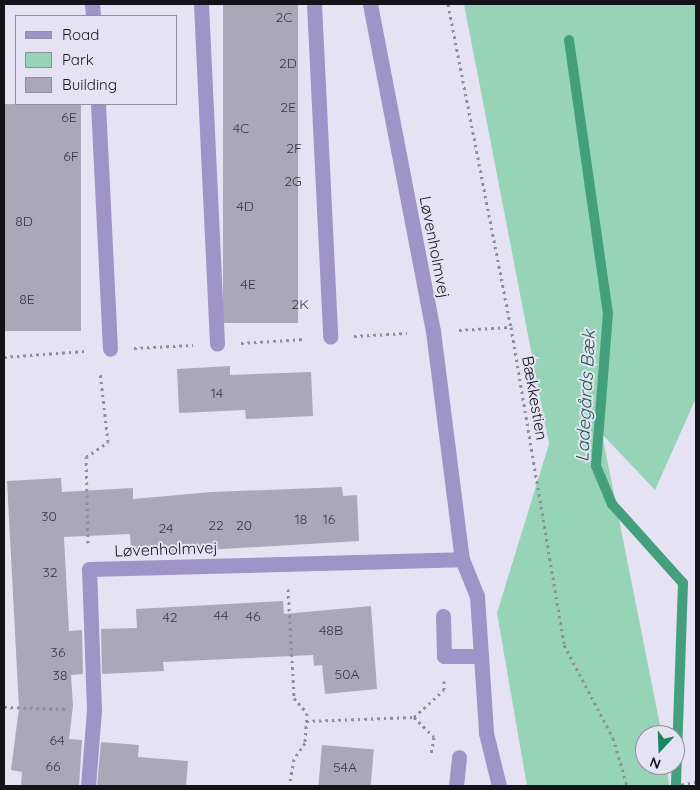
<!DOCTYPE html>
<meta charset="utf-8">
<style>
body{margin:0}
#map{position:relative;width:700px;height:790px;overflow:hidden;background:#e5e2f3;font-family:Quicksand,sans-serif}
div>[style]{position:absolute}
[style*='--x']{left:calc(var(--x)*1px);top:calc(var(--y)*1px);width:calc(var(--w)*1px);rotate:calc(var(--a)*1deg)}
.green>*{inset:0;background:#96d3b7}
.stream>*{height:10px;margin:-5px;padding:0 5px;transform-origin:5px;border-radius:5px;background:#44a07c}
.building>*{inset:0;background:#aaa7b8;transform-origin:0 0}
.path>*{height:3px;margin-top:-1.5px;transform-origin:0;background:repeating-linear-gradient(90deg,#8f8d99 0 2.5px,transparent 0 6.5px)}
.lane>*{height:15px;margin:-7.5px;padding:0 7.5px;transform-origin:7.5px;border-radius:7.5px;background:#9e94c7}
.street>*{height:15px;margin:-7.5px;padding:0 7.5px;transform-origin:7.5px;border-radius:7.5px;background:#9e94c7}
span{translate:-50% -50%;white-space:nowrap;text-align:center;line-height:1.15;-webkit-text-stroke:4px #e5e2f3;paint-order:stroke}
.number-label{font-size:14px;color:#3a3841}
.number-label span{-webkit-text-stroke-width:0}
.street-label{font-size:16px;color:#141319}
.water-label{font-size:18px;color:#1b6047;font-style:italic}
.frame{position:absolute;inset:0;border:5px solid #141319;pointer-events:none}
.legend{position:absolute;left:15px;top:15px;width:162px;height:90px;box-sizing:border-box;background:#e5e2f3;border:1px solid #918f9c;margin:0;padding:6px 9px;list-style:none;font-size:15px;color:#141319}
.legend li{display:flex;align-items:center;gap:10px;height:25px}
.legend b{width:25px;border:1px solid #918f9c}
.north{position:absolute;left:635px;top:725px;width:50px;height:50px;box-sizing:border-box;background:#e5e2f3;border:1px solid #918f9c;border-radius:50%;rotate:200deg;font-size:14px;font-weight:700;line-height:20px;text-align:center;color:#141319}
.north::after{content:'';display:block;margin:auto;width:18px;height:22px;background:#1b8561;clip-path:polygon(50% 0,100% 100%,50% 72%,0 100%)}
</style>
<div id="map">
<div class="green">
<div style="clip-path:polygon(464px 4px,696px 4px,696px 398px,655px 490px,602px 434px,662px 735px,645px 735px,645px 765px,667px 765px,669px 786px,527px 786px,497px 613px,549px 444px)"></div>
</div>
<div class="stream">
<div style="--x:569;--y:40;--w:276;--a:81.9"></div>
<div style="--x:608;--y:313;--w:153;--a:94.5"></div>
<div style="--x:596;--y:466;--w:41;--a:67.2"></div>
<div style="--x:612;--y:504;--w:106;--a:48.1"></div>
<div style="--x:683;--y:583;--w:203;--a:92"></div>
</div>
<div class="building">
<div style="left:223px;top:4px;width:75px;height:319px"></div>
<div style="left:5px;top:104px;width:76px;height:227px"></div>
<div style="clip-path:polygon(230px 366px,230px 375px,311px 372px,313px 416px,246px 419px,245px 410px,179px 413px,177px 369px)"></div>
<div style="clip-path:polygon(61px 478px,62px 492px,133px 488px,133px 499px,212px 492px,342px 487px,343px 496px,357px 495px,359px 541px,171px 552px,171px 548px,131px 550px,130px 534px,64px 537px,69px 631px,82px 630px,83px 674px,71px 675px,73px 706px,69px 739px,82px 740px,79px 786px,21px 786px,22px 772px,11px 770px,19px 708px,7px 481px)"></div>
<div style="clip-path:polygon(283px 601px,284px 614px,371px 606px,377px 689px,325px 694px,322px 665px,314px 666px,313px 655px,163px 662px,164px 671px,102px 674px,101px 629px,137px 628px,136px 609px)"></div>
<div style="clip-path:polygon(101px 742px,139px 745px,138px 757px,188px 761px,186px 786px,97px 786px)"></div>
<div style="left:322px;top:745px;width:52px;height:41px;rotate:5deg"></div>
</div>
<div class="path">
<div style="--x:448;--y:4;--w:329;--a:79"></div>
<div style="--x:511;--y:327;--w:322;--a:80.5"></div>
<div style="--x:564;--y:645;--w:105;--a:62.2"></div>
<div style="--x:613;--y:738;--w:50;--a:73.7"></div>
<div style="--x:459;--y:330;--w:52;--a:-3.3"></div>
<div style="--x:354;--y:336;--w:53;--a:-3.2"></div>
<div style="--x:241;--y:343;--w:64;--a:-3.6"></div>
<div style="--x:134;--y:348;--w:59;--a:-2.9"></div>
<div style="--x:4;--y:357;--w:81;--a:-4.2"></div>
<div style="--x:88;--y:543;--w:86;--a:-91.3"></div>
<div style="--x:86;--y:457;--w:27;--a:-34"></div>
<div style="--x:108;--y:442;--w:70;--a:-96.5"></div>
<div style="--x:288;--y:589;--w:109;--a:86.8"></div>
<div style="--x:294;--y:698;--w:20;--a:49"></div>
<div style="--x:307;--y:713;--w:30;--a:94"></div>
<div style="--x:305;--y:743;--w:19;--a:125"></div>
<div style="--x:294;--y:759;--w:27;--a:100"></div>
<div style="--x:4;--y:707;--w:64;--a:1.8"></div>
<div style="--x:414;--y:717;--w:40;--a:-42"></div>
<div style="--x:444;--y:690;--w:9;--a:-90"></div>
<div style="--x:306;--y:721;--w:108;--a:-2.1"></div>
<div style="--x:414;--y:717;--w:28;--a:45"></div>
<div style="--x:434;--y:737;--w:17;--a:100"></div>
<div style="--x:675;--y:786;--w:21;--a:-11"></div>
</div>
<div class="lane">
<div style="--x:92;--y:4;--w:12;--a:85"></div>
<div style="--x:201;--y:4;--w:340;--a:87.3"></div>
<div style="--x:314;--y:4;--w:333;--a:87.2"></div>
<div style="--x:98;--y:104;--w:245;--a:87.2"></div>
<div style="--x:443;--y:616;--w:40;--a:88.6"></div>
<div style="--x:444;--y:656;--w:37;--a:0"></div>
<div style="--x:456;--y:786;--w:29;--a:-84"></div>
</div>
<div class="street">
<div style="--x:370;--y:4;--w:333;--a:79.1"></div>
<div style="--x:433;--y:331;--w:230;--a:82.8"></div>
<div style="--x:462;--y:559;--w:40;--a:68"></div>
<div style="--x:477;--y:596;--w:137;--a:86.2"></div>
<div style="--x:486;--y:733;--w:55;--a:76.2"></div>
<div style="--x:88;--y:786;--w:76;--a:-85.5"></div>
<div style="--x:94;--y:710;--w:141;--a:-92"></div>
<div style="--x:89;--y:569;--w:373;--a:-1.5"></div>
</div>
<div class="number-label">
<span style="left:284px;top:17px">2C</span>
<span style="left:288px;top:63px">2D</span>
<span style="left:288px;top:107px">2E</span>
<span style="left:69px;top:117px">6E</span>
<span style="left:241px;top:128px">4C</span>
<span style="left:294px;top:148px">2F</span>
<span style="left:71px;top:156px">6F</span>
<span style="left:293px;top:181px">2G</span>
<span style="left:245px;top:206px">4D</span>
<span style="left:24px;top:221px">8D</span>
<span style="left:248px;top:284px">4E</span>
<span style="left:27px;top:299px">8E</span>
<span style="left:300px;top:304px">2K</span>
<span style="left:217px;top:393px">14</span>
<span style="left:49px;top:516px">30</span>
<span style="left:301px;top:519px">18</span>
<span style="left:329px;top:519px">16</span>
<span style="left:216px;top:525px">22</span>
<span style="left:244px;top:525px">20</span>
<span style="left:166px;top:528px">24</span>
<span style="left:50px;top:572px">32</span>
<span style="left:221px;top:615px">44</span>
<span style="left:253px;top:616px">46</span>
<span style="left:170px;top:617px">42</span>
<span style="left:331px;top:630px">48B</span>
<span style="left:58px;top:652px">36</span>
<span style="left:347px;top:674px">50A</span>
<span style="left:60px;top:675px">38</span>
<span style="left:57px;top:740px">64</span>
<span style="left:53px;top:766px">66</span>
<span style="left:345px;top:767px">54A</span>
</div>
<div class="street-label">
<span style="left:435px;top:247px;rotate:79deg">Løvenholmvej</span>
<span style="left:535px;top:398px;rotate:80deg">Bækkestien</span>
<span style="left:166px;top:549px;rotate:-2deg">Løvenholmvej</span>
</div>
<div class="water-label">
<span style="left:586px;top:396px;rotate:-87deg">Ladegårds Bæk</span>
</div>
<div class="frame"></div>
<ul class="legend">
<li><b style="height:6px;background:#9e94c7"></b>Road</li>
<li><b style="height:14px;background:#96d3b7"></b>Park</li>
<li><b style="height:14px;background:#aaa7b8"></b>Building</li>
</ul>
<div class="north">N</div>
</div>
